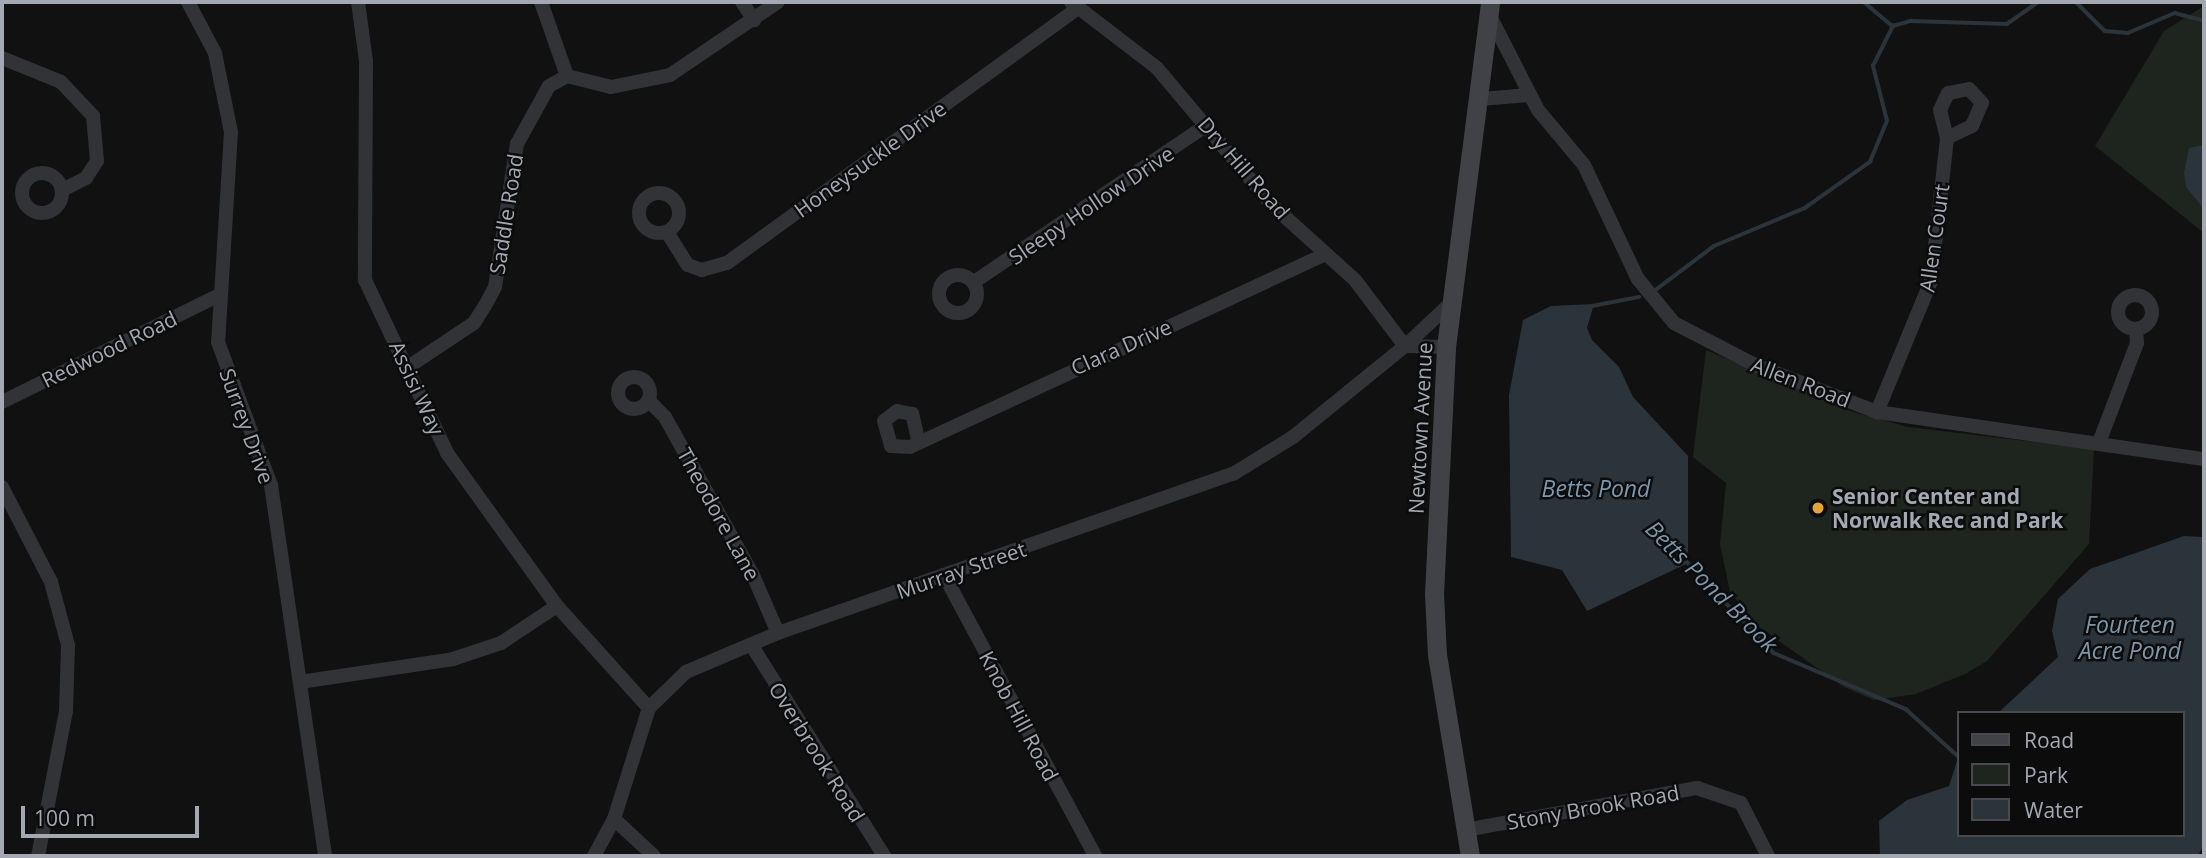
<!DOCTYPE html>
<style>
body{margin:0}
#map{position:relative;width:2206px;height:858px;overflow:hidden;background:#111112;font-family:"Open Sans",sans-serif}
div>[style]{position:absolute}
[style*='--x']{left:calc(var(--x)*1px);top:calc(var(--y)*1px);width:calc(var(--w)*1px);rotate:calc(var(--a)*1deg)}
.green>*{inset:0;background:#1e251e}
.water>*{inset:0;background:#2b343a}
.stream>*{height:3.5px;margin:-1.75px;padding:0 1.75px;transform-origin:1.75px;border-radius:1.75px;background:#2b343a}
.street>*{height:14px;margin:-7px;padding:0 7px;transform-origin:7px;border-radius:7px;background:#323337}
.street>.ring{margin:-7px;padding:0;box-sizing:content-box;background:none;border:14px solid #323337;border-radius:50%}
.secondary>*{height:19px;margin:-9.5px;padding:0 9.5px;transform-origin:9.5px;border-radius:9.5px;background:#414247}
.dots>*{width:19px;height:19px;translate:-50% -50%;box-sizing:border-box;border:4px solid #0c0c0d;border-radius:50%}
span{translate:-50% -50%;white-space:nowrap;text-align:center;line-height:1.15;-webkit-text-stroke:5px #0c0c0d;paint-order:stroke}
.street-label{font-size:21px;color:#a3a8b2}
.poi-label{font-size:21px;color:#a3a8b2;font-weight:700}
.left{translate:0 -50%;text-align:left}
.water-label{font-size:23px;color:#7c97ac;font-style:italic}
.frame{position:absolute;inset:0;border:4px solid #a3a8b2;pointer-events:none}
.legend{position:absolute;left:1957px;top:711px;width:228px;height:126px;box-sizing:border-box;background:#0c0c0d;border:2px solid #484a4f;margin:0;padding:9px 12px;list-style:none;font-size:21px;color:#a3a8b2}
.legend li{display:flex;align-items:center;gap:14px;height:35px}
.legend b{width:35px;border:2px solid #484a4f}
.scale{position:absolute;left:21px;top:806px;width:178px;height:32px;box-sizing:border-box;border:4px solid #a3a8b2;border-top:0;padding-left:9px;font-size:21px;line-height:24px;white-space:nowrap;color:#a3a8b2;-webkit-text-stroke:5px #0c0c0d;paint-order:stroke}
</style>
<div id="map">
<div class="green">
<div style="clip-path:polygon(2204px 6px,2204px 233px,2095px 146px,2164px 31px)"></div>
<div style="clip-path:polygon(1706px 350px,1850px 411px,1908px 427px,2094px 449px,2089px 544px,1987px 661px,1965px 674px,1916px 694px,1874px 700px,1844px 687px,1758px 626px,1730px 592px,1720px 544px,1726px 483px,1693px 457px)"></div>
</div>
<div class="water">
<div style="clip-path:polygon(2204px 145px,2204px 209px,2186px 187px,2184px 173px,2189px 148px)"></div>
<div style="clip-path:polygon(1594px 304px,1587px 328px,1592px 340px,1619px 367px,1633px 397px,1688px 456px,1688px 563px,1587px 611px,1562px 570px,1511px 557px,1509px 395px,1523px 320px,1551px 306px)"></div>
<div style="clip-path:polygon(2184px 536px,2204px 537px,2204px 844px,2198px 856px,1880px 856px,1879px 821px,1907px 800px,1949px 786px,1959px 755px,1959px 835px,2183px 835px,2183px 713px,1998px 713px,2058px 657px,2052px 631px,2058px 599px,2090px 569px)"></div>
</div>
<div class="stream">
<div style="--x:1864;--y:2;--w:38;--a:40"></div>
<div style="--x:2076;--y:2;--w:41;--a:45"></div>
<div style="--x:2105;--y:31;--w:23;--a:5"></div>
<div style="--x:2128;--y:33;--w:51;--a:-23.1"></div>
<div style="--x:2175;--y:13;--w:30;--a:15"></div>
<div style="--x:1893;--y:26;--w:19;--a:-16"></div>
<div style="--x:1911;--y:21;--w:96;--a:1.8"></div>
<div style="--x:2007;--y:24;--w:38;--a:-35"></div>
<div style="--x:1657;--y:289;--w:71;--a:-37"></div>
<div style="--x:1714;--y:246;--w:99;--a:-22.7"></div>
<div style="--x:1805;--y:208;--w:80;--a:-35.3"></div>
<div style="--x:1870;--y:162;--w:44;--a:-67.5"></div>
<div style="--x:1887;--y:121;--w:57;--a:-104.3"></div>
<div style="--x:1873;--y:66;--w:45;--a:-63.4"></div>
<div style="--x:1592;--y:306;--w:48;--a:-10.8"></div>
<div style="--x:1686;--y:561;--w:127;--a:46.3"></div>
<div style="--x:1774;--y:653;--w:143;--a:23"></div>
<div style="--x:1906;--y:709;--w:70;--a:42.1"></div>
</div>
<div class="street">
<div style="--x:188;--y:2;--w:58;--a:62.1"></div>
<div style="--x:215;--y:53;--w:81;--a:78.6"></div>
<div style="--x:231;--y:132;--w:210;--a:93.5"></div>
<div style="--x:218;--y:342;--w:153;--a:69.7"></div>
<div style="--x:271;--y:485;--w:375;--a:81.7"></div>
<div style="--x:358;--y:2;--w:60;--a:82.3"></div>
<div style="--x:366;--y:61;--w:219;--a:90.3"></div>
<div style="--x:365;--y:280;--w:191;--a:64.6"></div>
<div style="--x:447;--y:453;--w:188;--a:54.3"></div>
<div style="--x:557;--y:606;--w:137;--a:48"></div>
<div style="--x:541;--y:2;--w:78;--a:70.6"></div>
<div style="--x:742;--y:2;--w:22;--a:56"></div>
<div style="--x:1071;--y:2;--w:108;--a:37.5"></div>
<div style="--x:1157;--y:68;--w:179;--a:50"></div>
<div style="--x:1272;--y:205;--w:112;--a:42.1"></div>
<div style="--x:1355;--y:280;--w:83;--a:52.9"></div>
<div style="--x:1405;--y:346;--w:64;--a:-43.1"></div>
<div style="--x:1492;--y:20;--w:101;--a:62.9"></div>
<div style="--x:1538;--y:110;--w:72;--a:50.1"></div>
<div style="--x:1584;--y:165;--w:126;--a:64.7"></div>
<div style="--x:1638;--y:279;--w:57;--a:50.7"></div>
<div style="--x:1674;--y:323;--w:89;--a:27.4"></div>
<div style="--x:1753;--y:364;--w:133;--a:21.2"></div>
<div style="--x:1877;--y:412;--w:330;--a:8.2"></div>
<div style="--x:2;--y:58;--w:64;--a:22.1"></div>
<div style="--x:61;--y:82;--w:47;--a:46.7"></div>
<div style="--x:93;--y:116;--w:45;--a:84.9"></div>
<div style="--x:97;--y:161;--w:20;--a:123"></div>
<div style="--x:86;--y:178;--w:25;--a:153"></div>
<div style="--x:567;--y:76;--w:45;--a:14"></div>
<div style="--x:611;--y:87;--w:60;--a:-11.5"></div>
<div style="--x:670;--y:75;--w:130;--a:-34.1"></div>
<div style="--x:1481;--y:99;--w:48;--a:-4.8"></div>
<div class="ring" style="left:22px;top:173px;width:26px;height:26px"></div>
<div class="ring" style="left:639px;top:193px;width:26px;height:26px"></div>
<div style="--x:667;--y:232;--w:39;--a:58"></div>
<div style="--x:688;--y:265;--w:15;--a:20"></div>
<div style="--x:702;--y:270;--w:26;--a:-16"></div>
<div style="--x:727;--y:263;--w:435;--a:-36"></div>
<div class="ring" style="left:939px;top:275px;width:24px;height:24px"></div>
<div style="--x:974;--y:282;--w:281;--a:-34"></div>
<div class="ring" style="left:2118px;top:295px;width:20px;height:20px"></div>
<div style="--x:408;--y:367;--w:79;--a:-33.7"></div>
<div style="--x:474;--y:323;--w:22;--a:-58"></div>
<div style="--x:486;--y:304;--w:19;--a:-62"></div>
<div style="--x:495;--y:287;--w:145;--a:-81.3"></div>
<div style="--x:517;--y:144;--w:66;--a:-61.1"></div>
<div style="--x:549;--y:86;--w:21;--a:-29"></div>
<div class="ring" style="left:618px;top:377px;width:18px;height:18px"></div>
<div style="--x:649;--y:401;--w:23;--a:45"></div>
<div style="--x:665;--y:417;--w:179;--a:60.9"></div>
<div style="--x:752;--y:573;--w:65;--a:66.6"></div>
<div style="--x:2;--y:402;--w:240;--a:-26.2"></div>
<div style="--x:1877;--y:412;--w:142;--a:-67.6"></div>
<div style="--x:1931;--y:281;--w:144;--a:-83.6"></div>
<div style="--x:1947;--y:138;--w:28;--a:-26"></div>
<div style="--x:1972;--y:126;--w:25;--a:-67"></div>
<div style="--x:1982;--y:103;--w:19;--a:-133"></div>
<div style="--x:1969;--y:89;--w:21;--a:169"></div>
<div style="--x:1948;--y:93;--w:19;--a:115"></div>
<div style="--x:1940;--y:110;--w:29;--a:76"></div>
<div style="--x:918;--y:439;--w:26;--a:-103"></div>
<div style="--x:912;--y:414;--w:15;--a:-169"></div>
<div style="--x:897;--y:411;--w:16;--a:142"></div>
<div style="--x:884;--y:421;--w:26;--a:74"></div>
<div style="--x:891;--y:446;--w:19;--a:3"></div>
<div style="--x:910;--y:447;--w:456;--a:-24.9"></div>
<div style="--x:2100;--y:440;--w:104;--a:-69.1"></div>
<div style="--x:2137;--y:343;--w:14;--a:-94"></div>
<div style="--x:2;--y:487;--w:107;--a:62.7"></div>
<div style="--x:51;--y:582;--w:65;--a:74.9"></div>
<div style="--x:68;--y:645;--w:66;--a:91.7"></div>
<div style="--x:66;--y:711;--w:148;--a:100.9"></div>
<div style="--x:944;--y:575;--w:319;--a:61.7"></div>
<div style="--x:752;--y:646;--w:248;--a:57.8"></div>
<div style="--x:300;--y:682;--w:155;--a:-8.5"></div>
<div style="--x:453;--y:659;--w:51;--a:-18.4"></div>
<div style="--x:501;--y:643;--w:67;--a:-33.5"></div>
<div style="--x:614;--y:819;--w:54;--a:42.8"></div>
<div style="--x:1465;--y:830;--w:236;--a:-10.3"></div>
<div style="--x:1697;--y:788;--w:46;--a:18.8"></div>
<div style="--x:1741;--y:803;--w:59;--a:63"></div>
<div style="--x:594;--y:856;--w:42;--a:-61.6"></div>
<div style="--x:614;--y:819;--w:116;--a:-72.5"></div>
<div style="--x:649;--y:708;--w:52;--a:-44.2"></div>
<div style="--x:686;--y:672;--w:100;--a:-23"></div>
<div style="--x:778;--y:633;--w:482;--a:-19.3"></div>
<div style="--x:1233;--y:474;--w:70;--a:-31.7"></div>
<div style="--x:1293;--y:437;--w:144;--a:-39.1"></div>
<div style="--x:1405;--y:346;--w:41;--a:1.4"></div>
</div>
<div class="secondary">
<div style="--x:1470;--y:856;--w:204;--a:-99.3"></div>
<div style="--x:1437;--y:655;--w:61;--a:-92.8"></div>
<div style="--x:1434;--y:594;--w:247;--a:-87.2"></div>
<div style="--x:1446;--y:347;--w:348;--a:-82.7"></div>
</div>
<div class="dots">
<div style="left:1818px;top:508px;background:#e5a536"></div>
</div>
<div class="street-label">
<span style="left:870px;top:159px;rotate:-36deg">Honeysuckle Drive</span>
<span style="left:1244px;top:168px;rotate:49deg">Dry Hill Road</span>
<span style="left:1091px;top:205px;rotate:-34deg">Sleepy Hollow Drive</span>
<span style="left:506px;top:214px;rotate:-81deg">Saddle Road</span>
<span style="left:1934px;top:238px;rotate:-82deg">Allen Court</span>
<span style="left:1121px;top:347px;rotate:-24deg">Clara Drive</span>
<span style="left:109px;top:349px;rotate:-26deg">Redwood Road</span>
<span style="left:1801px;top:382px;rotate:21deg">Allen Road</span>
<span style="left:417px;top:388px;rotate:65deg">Assisi Way</span>
<span style="left:247px;top:426px;rotate:70deg">Surrey Drive</span>
<span style="left:1420px;top:428px;rotate:-87deg">Newtown Avenue</span>
<span style="left:719px;top:514px;rotate:61deg">Theodore Lane</span>
<span style="left:961px;top:570px;rotate:-19deg">Murray Street</span>
<span style="left:1019px;top:716px;rotate:62deg">Knob Hill Road</span>
<span style="left:817px;top:752px;rotate:58deg">Overbrook Road</span>
<span style="left:1593px;top:807px;rotate:-10deg">Stony Brook Road</span>
</div>
<div class="poi-label">
<span class="left" style="left:1832px;top:508px">Senior Center and<br>Norwalk Rec and Park</span>
</div>
<div class="water-label">
<span style="left:1596px;top:488px">Betts Pond</span>
<span style="left:1712px;top:586px;rotate:45deg">Betts Pond Brook</span>
<span style="left:2130px;top:637px">Fourteen<br>Acre Pond</span>
</div>
<div class="frame"></div>
<ul class="legend">
<li><b style="height:9px;background:#414247"></b>Road</li>
<li><b style="height:19px;background:#1e251e"></b>Park</li>
<li><b style="height:19px;background:#2b343a"></b>Water</li>
</ul>
<div class="scale">100 m</div>
</div>
